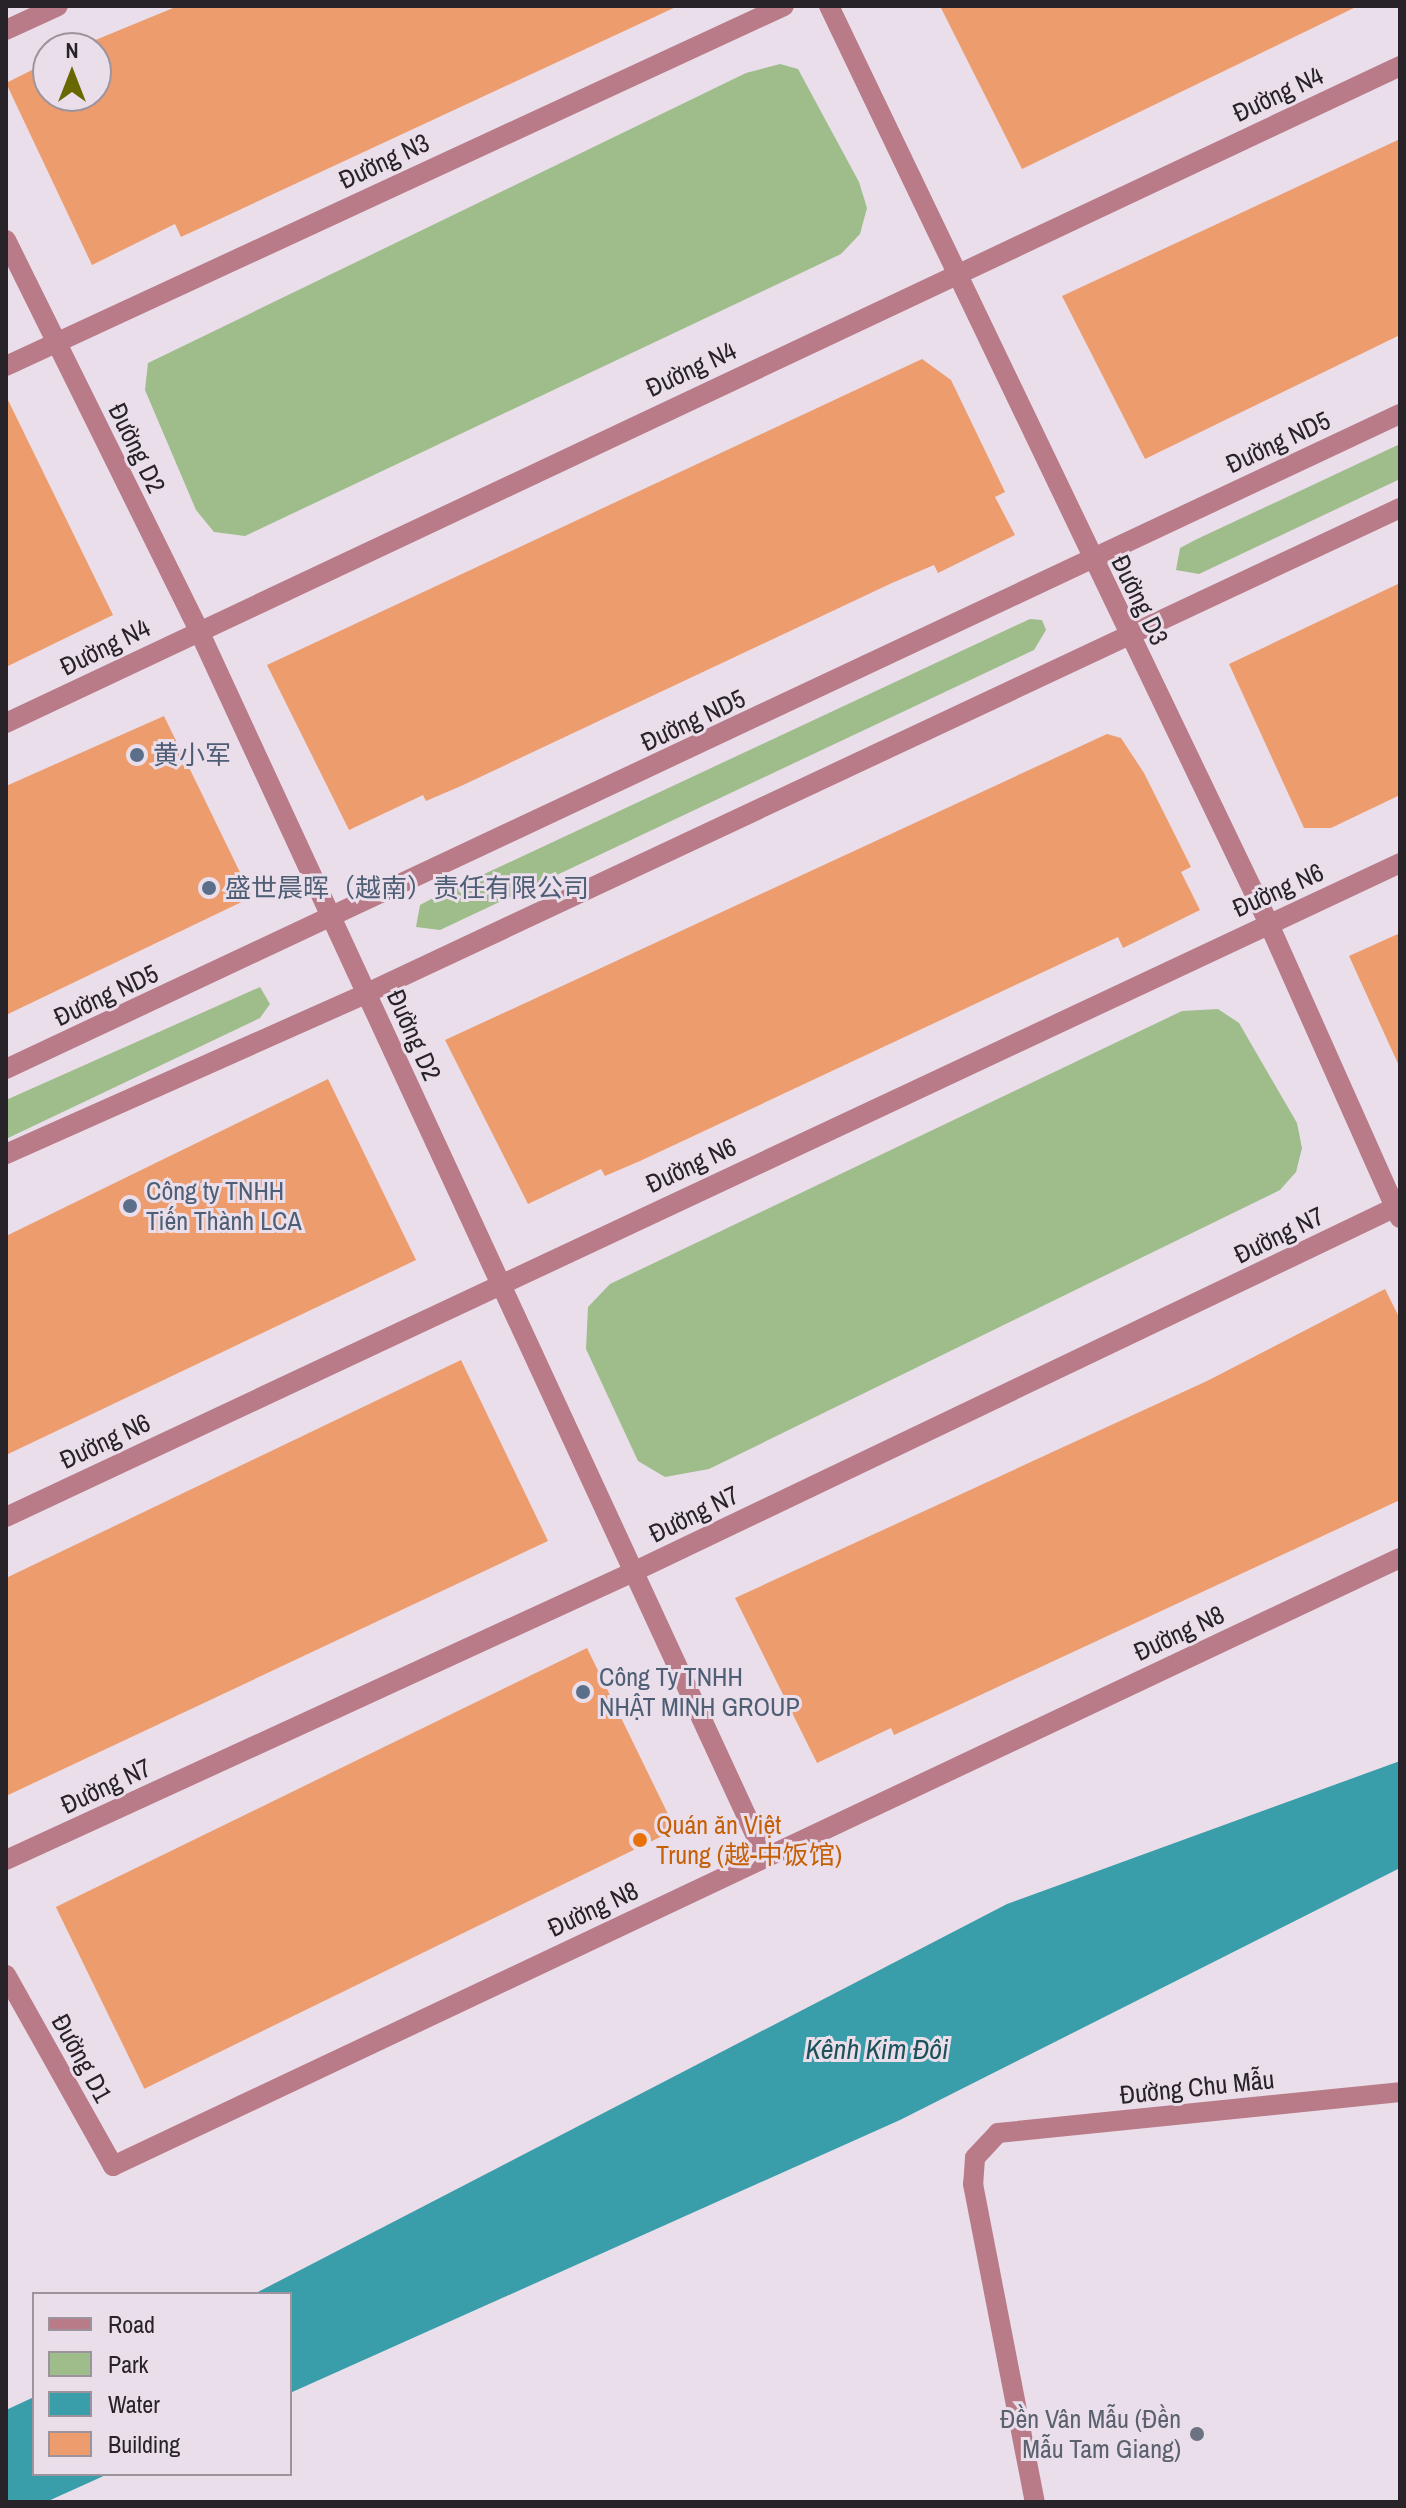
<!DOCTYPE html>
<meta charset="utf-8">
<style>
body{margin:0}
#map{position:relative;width:1406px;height:2508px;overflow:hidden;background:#eadeeb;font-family:"Archivo Narrow","Noto Sans SC",sans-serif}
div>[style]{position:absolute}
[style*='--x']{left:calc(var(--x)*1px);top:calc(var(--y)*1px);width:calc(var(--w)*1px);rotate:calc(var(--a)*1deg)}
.green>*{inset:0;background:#9ebd8b}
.water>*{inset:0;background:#3a9eaa}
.building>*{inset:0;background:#ed9d6d;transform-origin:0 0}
.minor>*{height:20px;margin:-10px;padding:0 10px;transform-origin:10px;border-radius:10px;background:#b97b88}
.tertiary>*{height:20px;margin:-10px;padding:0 10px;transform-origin:10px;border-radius:10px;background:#b97b88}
.dots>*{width:22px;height:22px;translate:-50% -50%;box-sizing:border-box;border:4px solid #eadeeb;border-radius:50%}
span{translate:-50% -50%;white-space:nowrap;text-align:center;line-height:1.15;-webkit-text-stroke:6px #eadeeb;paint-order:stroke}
.street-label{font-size:26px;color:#272328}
.service-label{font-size:26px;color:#4e5e75}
.left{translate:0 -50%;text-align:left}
.food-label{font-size:26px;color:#c56008}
.worship-label{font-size:26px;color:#5b616d}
.right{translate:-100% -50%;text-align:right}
.water-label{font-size:28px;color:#1b5259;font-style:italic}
.frame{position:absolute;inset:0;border:8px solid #272328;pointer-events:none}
.legend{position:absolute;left:32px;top:2292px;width:260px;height:184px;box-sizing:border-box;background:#eadeeb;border:2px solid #9c939d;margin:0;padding:10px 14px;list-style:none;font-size:24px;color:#272328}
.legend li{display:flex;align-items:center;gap:16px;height:40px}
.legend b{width:40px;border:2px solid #9c939d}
.north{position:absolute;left:32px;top:32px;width:80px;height:80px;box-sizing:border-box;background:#eadeeb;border:2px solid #9c939d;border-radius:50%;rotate:0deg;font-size:22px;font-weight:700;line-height:32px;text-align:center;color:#272328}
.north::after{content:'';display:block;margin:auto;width:28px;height:36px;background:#686802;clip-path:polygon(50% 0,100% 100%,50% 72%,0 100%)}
</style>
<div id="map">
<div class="green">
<div style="clip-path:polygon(780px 64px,798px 69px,859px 182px,867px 208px,860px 234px,841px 254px,245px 536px,214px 532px,196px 510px,145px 390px,148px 363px,746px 73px)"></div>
<div style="clip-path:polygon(1400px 444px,1400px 479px,1199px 574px,1176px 570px,1180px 548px,1195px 540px)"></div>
<div style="clip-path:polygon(1030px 619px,1042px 620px,1046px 630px,1034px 650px,440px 930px,416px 927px,420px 905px,435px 897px)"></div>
<div style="clip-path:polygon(260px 987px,270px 1004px,260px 1018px,6px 1139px,6px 1100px)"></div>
<div style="clip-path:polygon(1218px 1009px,1239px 1023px,1297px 1123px,1302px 1148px,1296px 1172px,1280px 1190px,709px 1469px,665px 1477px,638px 1461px,586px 1349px,588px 1307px,610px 1284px,1182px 1011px)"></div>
</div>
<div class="water">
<div style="clip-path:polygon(1400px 1761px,1400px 1868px,900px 2120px,290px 2393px,290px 2294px,254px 2294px,1007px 1904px)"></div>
<div style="clip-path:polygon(34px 2397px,34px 2474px,108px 2474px,46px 2502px,6px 2502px,6px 2410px)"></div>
</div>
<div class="building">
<div style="clip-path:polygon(178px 6px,678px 6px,181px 237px,175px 224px,92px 265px,6px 83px,48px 62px,48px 96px,96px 96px,96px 48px,76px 48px)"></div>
<div style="clip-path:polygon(940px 6px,1358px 6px,1022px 169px)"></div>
<div style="clip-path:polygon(1400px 139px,1400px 335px,1145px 459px,1062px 296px)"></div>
<div style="clip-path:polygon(922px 359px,951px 380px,1005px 492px,995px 497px,1015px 535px,938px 573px,934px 565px,892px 583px,461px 786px,426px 801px,423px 795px,349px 830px,267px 665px)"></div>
<div style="clip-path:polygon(6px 396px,113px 615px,6px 667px)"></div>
<div style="clip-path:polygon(1400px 583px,1400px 795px,1331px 828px,1304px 828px,1229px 664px)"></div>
<div style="clip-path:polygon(164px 716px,252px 897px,6px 1015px,6px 786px)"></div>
<div style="clip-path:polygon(1107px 734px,1121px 738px,1144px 773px,1191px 867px,1181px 872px,1200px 910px,1123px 948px,1118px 937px,640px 1161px,605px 1176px,601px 1169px,528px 1204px,445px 1040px)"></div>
<div style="clip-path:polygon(1400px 933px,1400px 1068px,1349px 956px)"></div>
<div style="clip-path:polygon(328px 1079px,416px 1260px,6px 1455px,6px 1236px)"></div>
<div style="clip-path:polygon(1385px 1289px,1400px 1319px,1400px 1500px,929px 1719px,894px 1735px,891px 1728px,817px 1763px,735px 1598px,1207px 1381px)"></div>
<div style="clip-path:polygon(461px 1360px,548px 1541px,6px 1796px,6px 1578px)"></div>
<div style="left:587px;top:1648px;width:202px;height:591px;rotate:64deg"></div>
</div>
<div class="minor">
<div style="--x:829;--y:6;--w:1016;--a:64.39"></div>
<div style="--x:1268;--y:922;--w:324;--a:66"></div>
<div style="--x:6;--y:240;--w:436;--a:63.7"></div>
<div style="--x:199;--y:631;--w:1349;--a:65.2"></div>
<div style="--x:6;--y:366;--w:857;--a:-24.83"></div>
<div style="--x:6;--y:723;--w:1541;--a:-25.23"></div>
<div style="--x:6;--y:1517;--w:1540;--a:-25.13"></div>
<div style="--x:6;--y:1860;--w:688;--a:-24.66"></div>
<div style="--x:631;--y:1573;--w:853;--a:-25.57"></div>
<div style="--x:6;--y:1975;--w:219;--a:60.7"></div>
<div style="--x:113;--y:2166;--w:1423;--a:-25.29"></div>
<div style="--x:998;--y:2133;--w:34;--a:133"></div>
<div style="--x:975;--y:2158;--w:26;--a:94"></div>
<div style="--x:973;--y:2184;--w:324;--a:79"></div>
</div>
<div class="tertiary">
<div style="--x:6;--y:30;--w:57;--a:-24.8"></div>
<div style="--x:6;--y:1069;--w:1540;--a:-25.17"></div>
<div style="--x:6;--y:1154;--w:395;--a:-24"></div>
<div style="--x:367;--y:993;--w:1141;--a:-25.15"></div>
<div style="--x:998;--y:2133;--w:404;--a:-5.8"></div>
</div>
<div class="dots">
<div style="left:137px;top:755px;background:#5c6f8a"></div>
<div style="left:209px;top:888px;background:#5c6f8a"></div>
<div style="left:130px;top:1206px;background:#5c6f8a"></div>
<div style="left:583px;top:1692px;background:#5c6f8a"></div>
<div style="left:640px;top:1840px;background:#e8710a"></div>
<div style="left:1197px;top:2434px;background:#6b7280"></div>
</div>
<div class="street-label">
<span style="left:1278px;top:94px;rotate:-25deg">Đường N4</span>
<span style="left:384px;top:161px;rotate:-25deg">Đường N3</span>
<span style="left:691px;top:369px;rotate:-25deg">Đường N4</span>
<span style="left:1278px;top:442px;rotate:-25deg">Đường ND5</span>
<span style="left:137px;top:448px;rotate:64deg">Đường D2</span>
<span style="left:1140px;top:600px;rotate:64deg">Đường D3</span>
<span style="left:105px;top:647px;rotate:-26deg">Đường N4</span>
<span style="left:693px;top:720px;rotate:-25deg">Đường ND5</span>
<span style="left:1278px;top:890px;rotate:-24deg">Đường N6</span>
<span style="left:106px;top:995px;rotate:-25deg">Đường ND5</span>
<span style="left:414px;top:1035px;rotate:66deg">Đường D2</span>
<span style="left:691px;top:1165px;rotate:-25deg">Đường N6</span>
<span style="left:1279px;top:1235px;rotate:-26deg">Đường N7</span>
<span style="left:105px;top:1441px;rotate:-25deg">Đường N6</span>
<span style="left:694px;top:1514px;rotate:-26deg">Đường N7</span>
<span style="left:1179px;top:1633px;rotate:-25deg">Đường N8</span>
<span style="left:106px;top:1786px;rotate:-25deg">Đường N7</span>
<span style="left:593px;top:1909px;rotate:-25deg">Đường N8</span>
<span style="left:82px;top:2058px;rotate:61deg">Đường D1</span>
<span style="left:1197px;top:2087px;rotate:-6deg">Đường Chu Mẫu</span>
</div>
<div class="service-label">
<span class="left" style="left:153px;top:755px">黄小军</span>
<span class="left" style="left:225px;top:888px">盛世晨晖（越南）责任有限公司</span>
<span class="left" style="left:146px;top:1206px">Công ty TNHH<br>Tiến Thành LCA</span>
<span class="left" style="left:599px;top:1692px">Công Ty TNHH<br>NHẬT MINH GROUP</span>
</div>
<div class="food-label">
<span class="left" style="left:656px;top:1840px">Quán ăn Việt<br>Trung (越-中饭馆)</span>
</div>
<div class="worship-label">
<span class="right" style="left:1181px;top:2434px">Đền Vân Mẫu (Đền<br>Mẫu Tam Giang)</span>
</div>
<div class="water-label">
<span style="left:877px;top:2049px">Kênh Kim Đôi</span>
</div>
<div class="frame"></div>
<ul class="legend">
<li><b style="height:10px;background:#b97b88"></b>Road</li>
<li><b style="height:22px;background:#9ebd8b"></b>Park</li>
<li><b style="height:22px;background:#3a9eaa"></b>Water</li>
<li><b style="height:22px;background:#ed9d6d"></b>Building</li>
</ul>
<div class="north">N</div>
</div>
